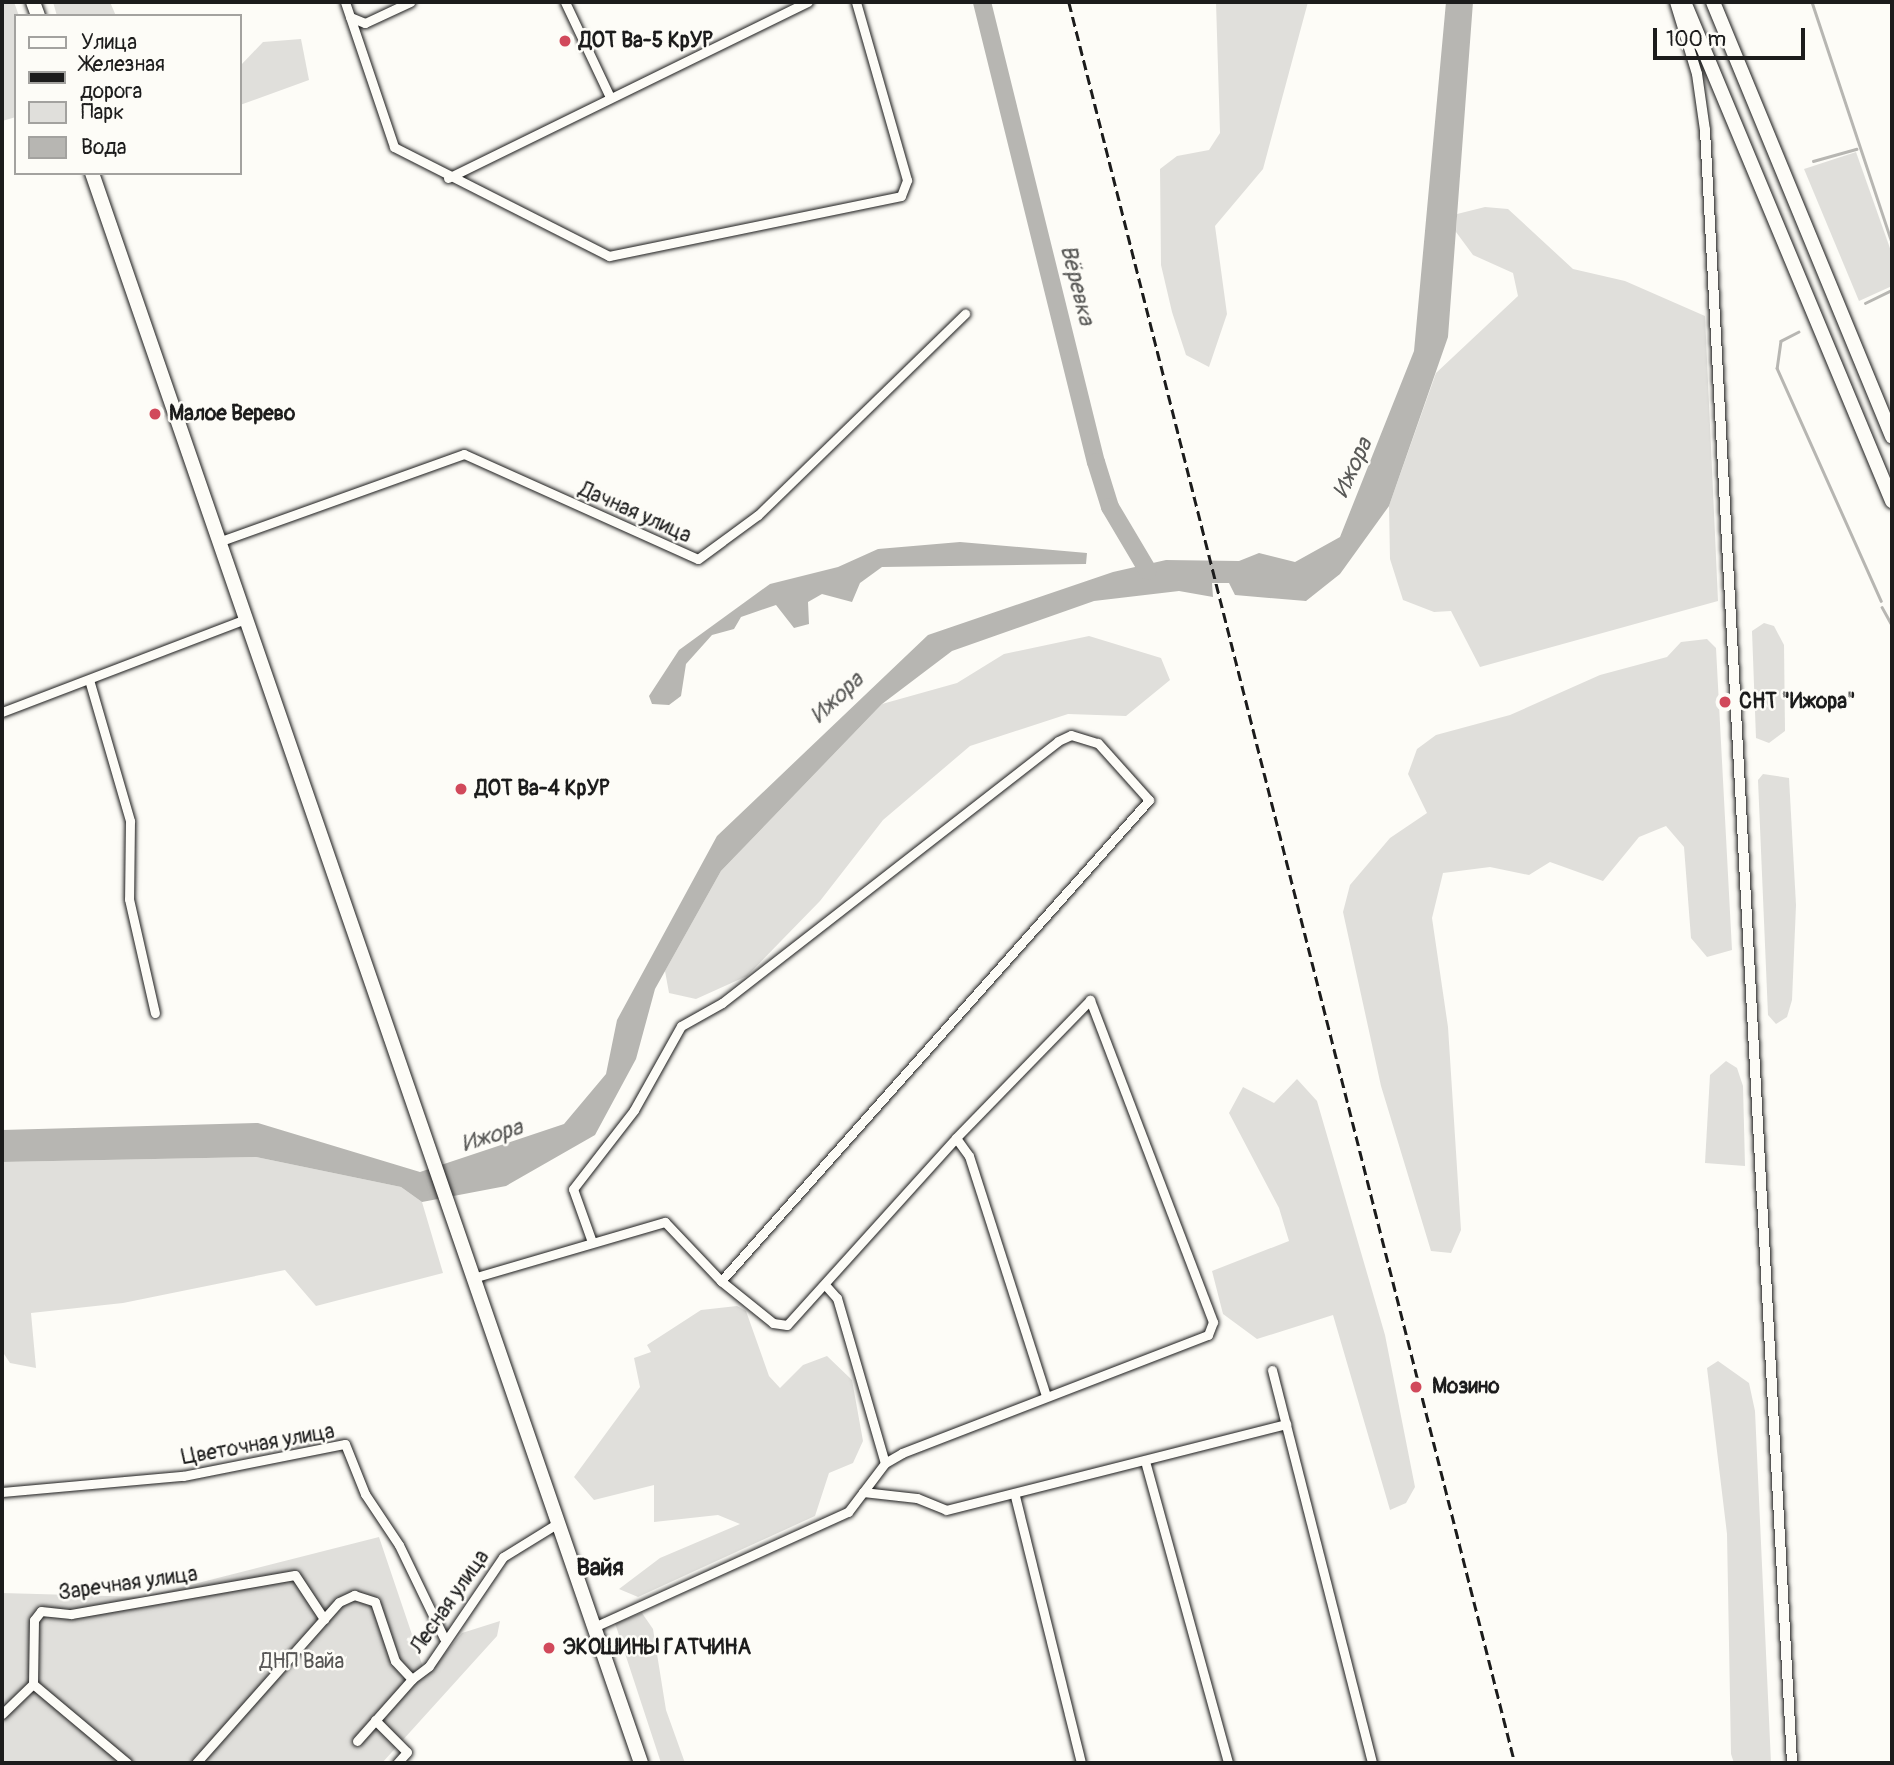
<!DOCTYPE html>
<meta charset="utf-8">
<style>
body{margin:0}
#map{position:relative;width:1894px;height:1765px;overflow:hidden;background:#fdfcf7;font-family:Pangolin,sans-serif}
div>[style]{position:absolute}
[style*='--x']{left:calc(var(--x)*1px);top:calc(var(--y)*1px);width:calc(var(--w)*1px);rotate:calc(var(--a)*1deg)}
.green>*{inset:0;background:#e0dfdb}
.water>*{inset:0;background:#b7b6b2}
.stream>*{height:2.5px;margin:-1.25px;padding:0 1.25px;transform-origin:1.25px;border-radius:1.25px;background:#b7b6b2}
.river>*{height:18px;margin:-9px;padding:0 9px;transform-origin:9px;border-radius:9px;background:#b7b6b2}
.roads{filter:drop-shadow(0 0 2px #1c1c1c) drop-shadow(0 0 2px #1c1c1c)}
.minor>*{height:9px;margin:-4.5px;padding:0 4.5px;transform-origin:4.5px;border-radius:4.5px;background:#fdfcf7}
.tertiary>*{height:10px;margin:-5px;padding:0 5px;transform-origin:5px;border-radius:5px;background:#fdfcf7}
.primary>*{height:14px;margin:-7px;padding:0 7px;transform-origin:7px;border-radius:7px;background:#fdfcf7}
.trunk>*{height:14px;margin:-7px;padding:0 7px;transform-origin:7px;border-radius:7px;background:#fdfcf7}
.rail>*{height:2.5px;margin-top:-1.25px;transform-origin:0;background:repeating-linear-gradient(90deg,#1c1c1c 0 10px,transparent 0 15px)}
.dots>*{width:19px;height:19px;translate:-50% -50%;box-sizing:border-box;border:4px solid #fdfcf7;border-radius:50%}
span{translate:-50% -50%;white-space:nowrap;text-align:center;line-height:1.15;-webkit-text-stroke:5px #fdfcf7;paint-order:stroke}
.poi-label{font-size:21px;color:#1c1c1c;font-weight:700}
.left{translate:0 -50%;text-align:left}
.street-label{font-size:21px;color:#1c1c1c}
.park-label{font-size:21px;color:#575655}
.water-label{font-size:23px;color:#5a5a58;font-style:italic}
.quarter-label{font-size:24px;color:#1c1c1c;font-weight:700}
.frame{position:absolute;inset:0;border:4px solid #1c1c1c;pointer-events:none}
.legend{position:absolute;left:14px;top:14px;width:228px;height:161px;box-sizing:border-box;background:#fdfcf7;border:2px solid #a3a29f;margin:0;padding:9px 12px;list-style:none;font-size:21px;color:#1c1c1c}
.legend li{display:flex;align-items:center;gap:14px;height:35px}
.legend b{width:35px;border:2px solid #a3a29f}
.scale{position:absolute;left:1653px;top:28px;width:152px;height:32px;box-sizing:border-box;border:4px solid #1c1c1c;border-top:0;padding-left:9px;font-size:21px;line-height:24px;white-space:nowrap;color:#1c1c1c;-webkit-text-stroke:5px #fdfcf7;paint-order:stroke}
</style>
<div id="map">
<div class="green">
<div style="clip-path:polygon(2px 2px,14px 2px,19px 16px,16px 117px,2px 121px)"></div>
<div style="clip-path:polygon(53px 2px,110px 2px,116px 16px,57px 16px)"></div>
<div style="clip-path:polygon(1216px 2px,1308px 2px,1263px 169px,1215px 226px,1227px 314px,1209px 367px,1186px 355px,1172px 312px,1161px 265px,1160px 169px,1177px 156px,1209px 150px,1220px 133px)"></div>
<div style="clip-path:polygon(301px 39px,309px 80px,240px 105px,240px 66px,263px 42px)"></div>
<div style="clip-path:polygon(1856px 152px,1892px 254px,1892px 286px,1859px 301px,1804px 169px)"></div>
<div style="clip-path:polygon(1485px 207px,1508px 209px,1573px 269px,1625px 281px,1705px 316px,1718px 601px,1480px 667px,1451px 611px,1434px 612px,1403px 600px,1390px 559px,1389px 506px,1436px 373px,1518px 296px,1513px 273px,1473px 255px,1456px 232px,1457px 214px)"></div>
<div style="clip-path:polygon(1764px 623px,1774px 626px,1784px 645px,1785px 731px,1769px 743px,1756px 738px,1752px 631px)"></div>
<div style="clip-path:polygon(1089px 636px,1161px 658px,1170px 680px,1126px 716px,1068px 714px,970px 746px,883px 820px,820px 901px,747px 976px,696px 999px,669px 993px,665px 971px,721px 871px,882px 704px,957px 683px,1004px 654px)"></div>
<div style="clip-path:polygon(1707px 639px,1716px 648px,1732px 950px,1707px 957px,1691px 938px,1684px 847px,1666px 826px,1639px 837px,1603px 881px,1550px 862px,1529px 875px,1490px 867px,1443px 873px,1432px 918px,1448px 1027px,1461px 1230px,1451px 1253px,1431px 1251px,1381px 1086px,1343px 912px,1350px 885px,1390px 838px,1427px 813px,1408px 774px,1417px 749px,1436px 735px,1510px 715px,1600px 675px,1667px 657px,1681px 642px)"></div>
<div style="clip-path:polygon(1763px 774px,1789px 778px,1796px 905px,1792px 1000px,1787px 1017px,1776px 1024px,1768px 1015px,1758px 780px)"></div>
<div style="clip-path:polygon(1726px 1061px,1737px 1068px,1743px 1086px,1745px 1166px,1705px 1163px,1710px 1075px)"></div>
<div style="clip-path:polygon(1297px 1079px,1317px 1101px,1385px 1335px,1415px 1487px,1406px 1503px,1390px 1510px,1333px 1315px,1257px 1339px,1223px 1314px,1212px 1271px,1289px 1241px,1279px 1208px,1229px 1113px,1243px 1087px,1274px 1103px)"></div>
<div style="clip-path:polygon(256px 1157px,401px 1187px,422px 1202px,443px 1273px,316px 1306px,285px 1270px,123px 1303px,31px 1313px,36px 1368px,10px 1363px,2px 1351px,2px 1162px)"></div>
<div style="clip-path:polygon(737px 1306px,746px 1311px,769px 1376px,780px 1388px,803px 1365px,827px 1356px,852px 1380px,863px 1441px,853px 1463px,829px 1473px,815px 1516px,638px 1597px,619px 1589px,660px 1558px,740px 1524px,718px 1515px,654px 1522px,654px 1485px,594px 1500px,574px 1477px,640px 1387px,634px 1358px,651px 1352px,647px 1345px,701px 1310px)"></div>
<div style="clip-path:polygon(1718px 1361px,1749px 1383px,1755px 1411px,1771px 1763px,1734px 1763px,1731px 1754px,1727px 1534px,1707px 1368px)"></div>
<div style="clip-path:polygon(379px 1537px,426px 1676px,462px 1633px,500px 1621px,497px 1636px,382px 1763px,2px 1763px,2px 1593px,143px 1597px)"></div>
<div style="clip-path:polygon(642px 1613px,653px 1629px,666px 1710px,685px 1763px,661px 1763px,615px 1623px)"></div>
</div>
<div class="water">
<div style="clip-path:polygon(1446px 2px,1473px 2px,1448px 337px,1389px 506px,1340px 574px,1306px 601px,1235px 595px,1229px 583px,1212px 583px,1213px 597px,1179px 591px,1094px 601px,952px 651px,882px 704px,721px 871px,655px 989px,636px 1059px,595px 1135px,506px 1186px,422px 1202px,401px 1187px,256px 1157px,2px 1162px,2px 1130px,258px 1123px,420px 1172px,564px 1124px,606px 1074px,617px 1020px,717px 836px,928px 635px,1113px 572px,1166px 560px,1239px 561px,1259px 553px,1295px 562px,1340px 537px,1414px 351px)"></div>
<div style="clip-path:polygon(960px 542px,1087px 553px,1086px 564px,882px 567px,860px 583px,852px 602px,822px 594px,808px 602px,809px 624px,794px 628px,776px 605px,741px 617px,734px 629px,712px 635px,686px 664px,681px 696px,669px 705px,652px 704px,649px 696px,679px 650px,770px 584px,838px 567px,878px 549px)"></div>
</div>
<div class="stream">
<div style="--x:1812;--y:2;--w:253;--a:71.6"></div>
<div style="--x:1813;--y:161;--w:45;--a:-15.6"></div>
<div style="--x:1865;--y:303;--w:30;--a:-26"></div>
<div style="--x:1799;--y:332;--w:20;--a:153"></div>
<div style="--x:1781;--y:341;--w:27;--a:98"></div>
<div style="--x:1777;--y:368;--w:255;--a:65.9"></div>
<div style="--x:1882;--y:607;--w:21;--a:61"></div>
</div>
<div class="river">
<div style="--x:982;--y:2;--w:474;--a:76.1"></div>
<div style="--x:1096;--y:462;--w:47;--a:72.7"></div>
<div style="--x:1110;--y:507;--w:74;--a:59.3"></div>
</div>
<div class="roads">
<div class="minor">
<div style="--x:345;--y:2;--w:153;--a:71.3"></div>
<div style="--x:394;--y:147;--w:241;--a:26.9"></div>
<div style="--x:609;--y:256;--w:298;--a:-11.6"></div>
<div style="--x:901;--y:196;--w:17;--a:-69"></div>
<div style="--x:907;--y:180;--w:185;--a:-106"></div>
<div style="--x:565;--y:2;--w:105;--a:64.7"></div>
<div style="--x:350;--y:17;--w:16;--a:22"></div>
<div style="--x:365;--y:23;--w:50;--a:-25"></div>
<div style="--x:448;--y:178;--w:401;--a:-26.1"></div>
<div style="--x:221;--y:541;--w:258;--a:-19.7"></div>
<div style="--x:464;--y:454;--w:256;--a:24.2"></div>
<div style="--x:698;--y:559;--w:74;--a:-36.3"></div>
<div style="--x:758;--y:515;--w:289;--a:-44.2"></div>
<div style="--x:90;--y:683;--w:144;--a:73.8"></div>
<div style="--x:130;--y:821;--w:78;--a:90.7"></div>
<div style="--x:129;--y:899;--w:117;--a:77.2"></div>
<div style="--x:2;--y:712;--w:260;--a:-20.9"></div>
<div style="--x:592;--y:1242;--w:56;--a:-109.7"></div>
<div style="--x:573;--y:1189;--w:100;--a:-52.3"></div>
<div style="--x:634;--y:1110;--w:96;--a:-60.8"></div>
<div style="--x:681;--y:1026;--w:47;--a:-29.3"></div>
<div style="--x:722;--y:1003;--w:426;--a:-37.9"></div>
<div style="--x:1058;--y:741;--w:14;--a:-25"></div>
<div style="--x:1071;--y:735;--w:28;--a:17"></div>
<div style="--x:1098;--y:743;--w:76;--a:48.2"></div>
<div style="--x:1149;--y:800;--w:644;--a:131.66"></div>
<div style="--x:473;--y:1278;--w:200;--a:-16.3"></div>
<div style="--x:665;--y:1222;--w:81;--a:46.5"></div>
<div style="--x:721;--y:1281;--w:67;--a:38.9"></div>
<div style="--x:773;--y:1323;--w:14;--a:8"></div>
<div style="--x:787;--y:1325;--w:252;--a:-47.9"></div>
<div style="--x:956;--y:1138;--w:22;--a:54"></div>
<div style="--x:969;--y:1156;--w:252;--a:72.2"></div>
<div style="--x:827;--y:1287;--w:15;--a:48"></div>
<div style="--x:837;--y:1298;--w:172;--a:73.8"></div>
<div style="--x:1272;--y:1370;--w:406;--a:75.7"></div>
<div style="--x:1145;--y:1461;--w:313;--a:74.6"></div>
<div style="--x:2;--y:1492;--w:182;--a:-5.1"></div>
<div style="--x:183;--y:1476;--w:165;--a:-11.2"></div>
<div style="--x:345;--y:1444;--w:54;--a:68.2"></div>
<div style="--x:365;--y:1494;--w:61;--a:56.3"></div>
<div style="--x:399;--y:1545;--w:103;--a:64.2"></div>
<div style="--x:863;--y:1492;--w:54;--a:6.3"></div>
<div style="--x:917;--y:1498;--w:31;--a:22"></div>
<div style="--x:946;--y:1510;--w:351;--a:-14.2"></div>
<div style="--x:1015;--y:1496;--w:275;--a:76.1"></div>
<div style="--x:594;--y:1627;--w:279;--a:-24.4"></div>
<div style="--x:848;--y:1512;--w:61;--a:-52.9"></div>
<div style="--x:885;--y:1463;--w:20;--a:-30"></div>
<div style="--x:902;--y:1453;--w:328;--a:-21.1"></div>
<div style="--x:1208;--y:1335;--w:14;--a:-69"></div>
<div style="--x:1213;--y:1322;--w:345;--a:-110.9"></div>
<div style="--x:1090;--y:1000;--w:192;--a:134.2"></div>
<div style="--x:33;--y:1684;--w:123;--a:40"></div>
<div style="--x:2;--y:1714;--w:43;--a:-44.1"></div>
<div style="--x:33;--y:1684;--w:64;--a:-89.1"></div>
<div style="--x:34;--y:1620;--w:11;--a:-52"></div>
<div style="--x:41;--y:1611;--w:30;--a:6"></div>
<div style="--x:71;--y:1614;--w:227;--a:-9.9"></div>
<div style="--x:295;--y:1575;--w:53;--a:56.6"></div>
<div style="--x:375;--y:1720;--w:45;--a:45"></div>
<div style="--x:407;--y:1752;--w:15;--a:132"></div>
<div style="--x:357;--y:1741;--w:83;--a:-48.4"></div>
<div style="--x:196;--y:1763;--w:215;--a:-48.4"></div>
<div style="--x:339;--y:1602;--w:17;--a:-25"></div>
<div style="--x:354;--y:1595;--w:22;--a:18"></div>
<div style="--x:375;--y:1602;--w:62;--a:71.3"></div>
<div style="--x:395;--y:1661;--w:25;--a:47"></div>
<div style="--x:412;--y:1679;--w:21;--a:-37"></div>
<div style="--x:429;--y:1666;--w:132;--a:-55.8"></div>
<div style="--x:503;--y:1557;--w:65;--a:-31.7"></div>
</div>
<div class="tertiary">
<div style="--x:1675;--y:2;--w:75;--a:73"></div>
<div style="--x:1697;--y:74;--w:57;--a:81.9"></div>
<div style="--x:1705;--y:130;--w:1635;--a:86.95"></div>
</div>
<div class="primary">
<div style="--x:33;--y:2;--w:15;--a:70"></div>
<div style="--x:92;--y:173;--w:1682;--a:70.95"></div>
</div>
<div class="trunk">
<div style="--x:1684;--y:2;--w:541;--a:67.37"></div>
<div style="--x:1713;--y:2;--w:470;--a:67.6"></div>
</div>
</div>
<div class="rail">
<div style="--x:1069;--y:2;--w:1817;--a:75.79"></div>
</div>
<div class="dots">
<div style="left:565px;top:41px;background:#d1495b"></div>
<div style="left:155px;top:414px;background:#d1495b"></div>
<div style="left:1725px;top:702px;background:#d1495b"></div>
<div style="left:461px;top:789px;background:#d1495b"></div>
<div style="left:1416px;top:1387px;background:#d1495b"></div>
<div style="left:549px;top:1648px;background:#d1495b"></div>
</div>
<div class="poi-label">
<span class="left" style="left:579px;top:41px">ДОТ Ва-5 КрУР</span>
<span class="left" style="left:169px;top:414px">Малое Верево</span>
<span class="left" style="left:1739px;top:702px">СНТ "Ижора"</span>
<span class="left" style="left:475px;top:789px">ДОТ Ва-4 КрУР</span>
<span class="left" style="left:1432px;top:1387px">Мозино</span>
<span class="left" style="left:563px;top:1648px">ЭКОШИНЫ ГАТЧИНА</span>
</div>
<div class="street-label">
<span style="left:635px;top:513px;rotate:24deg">Дачная улица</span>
<span style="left:258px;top:1445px;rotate:-10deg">Цветочная улица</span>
<span style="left:128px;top:1584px;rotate:-8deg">Заречная улица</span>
<span style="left:450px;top:1602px;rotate:-55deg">Лесная улица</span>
</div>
<div class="park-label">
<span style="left:302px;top:1662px">ДНП Вайа</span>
</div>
<div class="water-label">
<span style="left:1077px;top:285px;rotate:76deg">Вёревка</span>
<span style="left:1353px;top:468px;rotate:-65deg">Ижора</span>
<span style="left:837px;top:698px;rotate:-43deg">Ижора</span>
<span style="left:492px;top:1136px;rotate:-17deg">Ижора</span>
</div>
<div class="quarter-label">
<span style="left:600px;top:1568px">Вайя</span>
</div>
<div class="frame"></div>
<ul class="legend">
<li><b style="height:9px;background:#fdfcf7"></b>Улица</li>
<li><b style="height:9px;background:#1c1c1c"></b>Железная дорога</li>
<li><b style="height:19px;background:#e0dfdb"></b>Парк</li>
<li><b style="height:19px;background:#b7b6b2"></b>Вода</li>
</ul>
<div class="scale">100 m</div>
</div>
